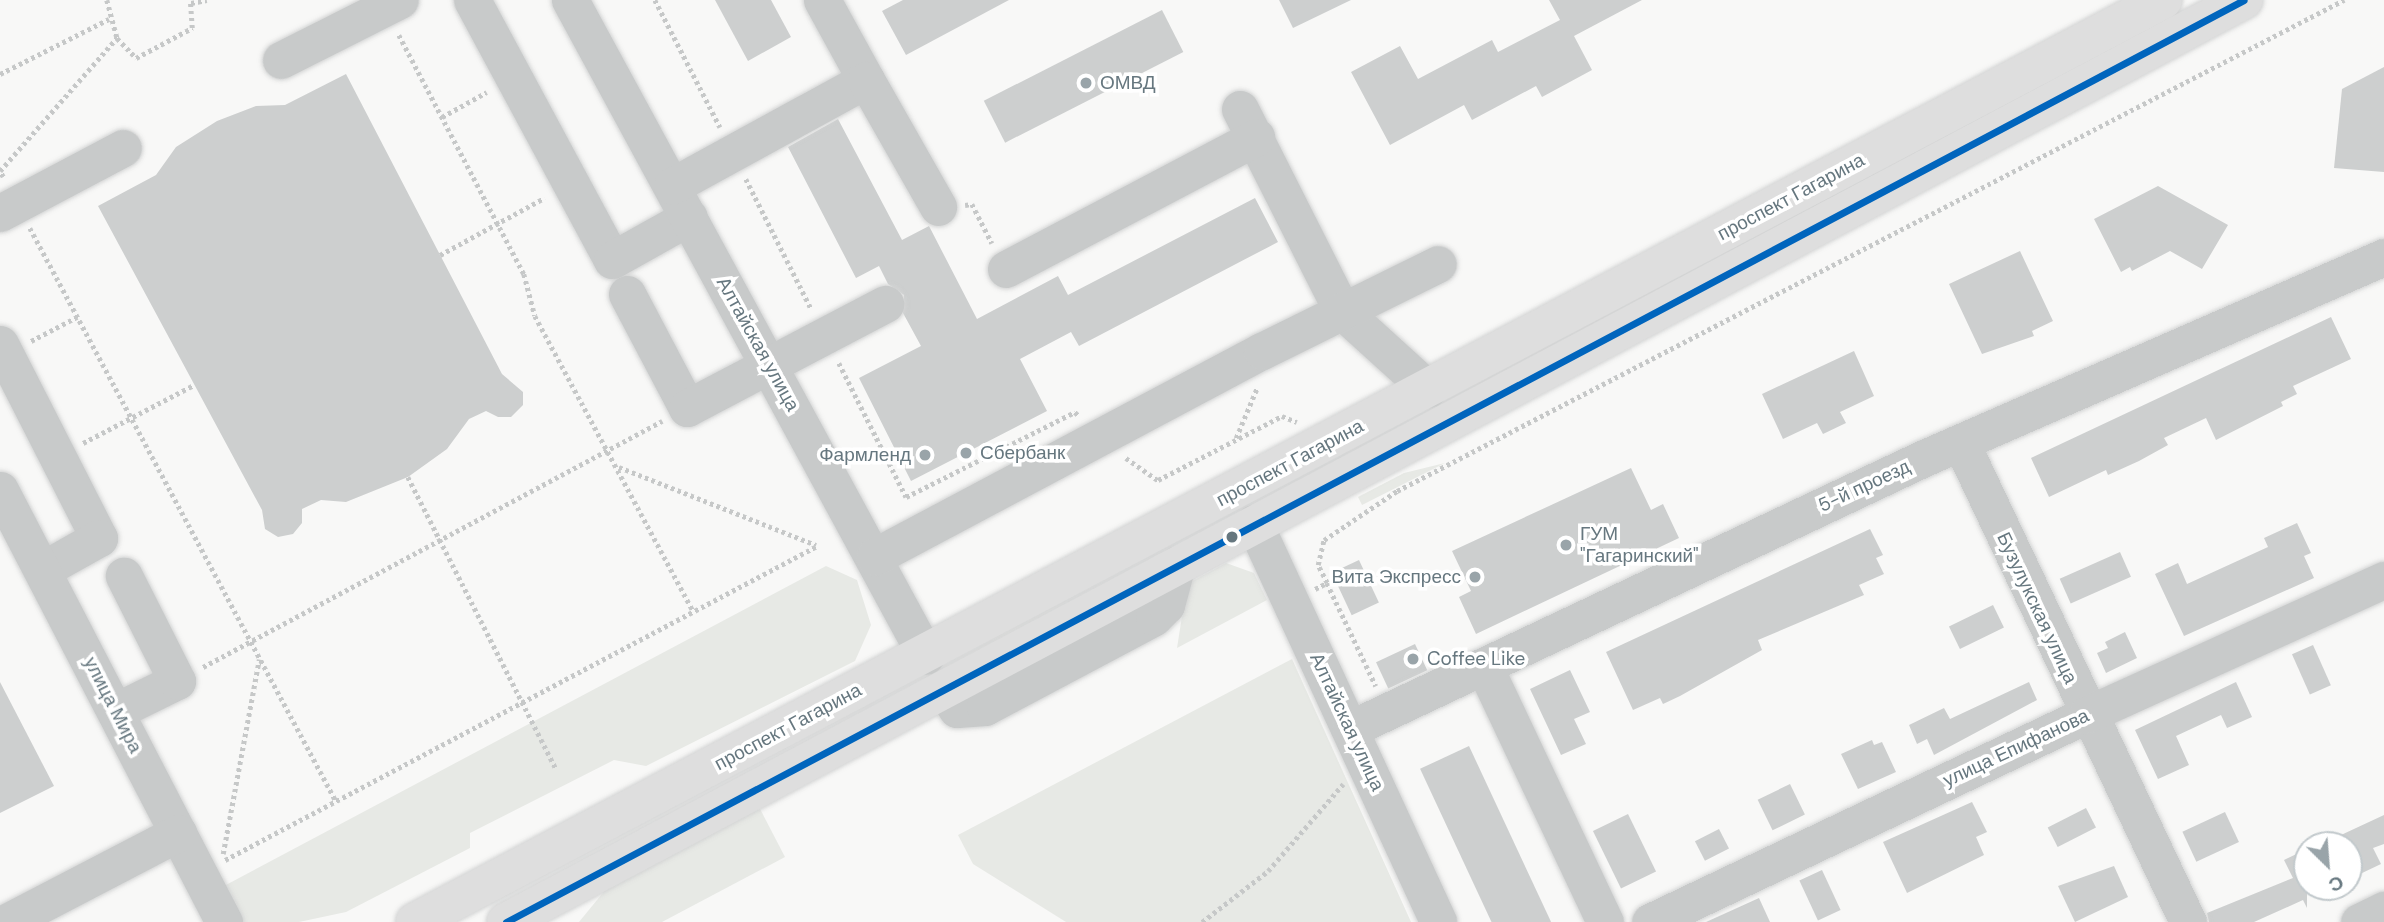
<!DOCTYPE html>
<meta charset="utf-8">
<style>
body{margin:0}
#map{position:relative;width:2384px;height:922px;overflow:hidden;background:#f8f8f7;font-family:"DM Sans",sans-serif}
div>[style]{position:absolute}
[style*='--x']{left:calc(var(--x)*1px);top:calc(var(--y)*1px);width:calc(var(--w)*1px);rotate:calc(var(--a)*1deg)}
.green>*{inset:0;background:#e7e9e5}
.building>*{inset:0;background:#cdcfcf;transform-origin:0 0}
.path>*{height:4.5px;margin-top:-2.25px;transform-origin:0;background:repeating-linear-gradient(90deg,#c6c8c8 0 3.5px,transparent 0 7px)}
.roads{filter:drop-shadow(0 0 2px #d3d4d4) drop-shadow(0 0 2px #d3d4d4)}
.minor>*{height:37px;margin:-18.5px;padding:0 18.5px;transform-origin:18.5px;border-radius:18.5px;background:#c8caca}
.major>*{height:38px;margin:-19px;padding:0 19px;transform-origin:19px;border-radius:19px;background:#dedede}
.bus-1>*{height:7px;margin:-3.5px;padding:0 3.5px;transform-origin:3.5px;border-radius:3.5px;background:#0065bd}
.dots>*{width:19px;height:19px;translate:-50% -50%;box-sizing:border-box;border:4px solid #fff;border-radius:50%}
span{translate:-50% -50%;white-space:nowrap;text-align:center;line-height:1.15;-webkit-text-stroke:7px #fff;paint-order:stroke}
.poi-label{font-size:19px;color:#66777f}
.left{translate:0 -50%;text-align:left}
.right{translate:-100% -50%;text-align:right}
.street-label{font-size:19px;color:#66777f}
.north{position:absolute;left:2293px;top:831px;width:70px;height:70px;box-sizing:border-box;background:#fff;border:2px solid #c2c9cc;border-radius:50%;rotate:155deg;font-size:19px;font-weight:700;line-height:28px;text-align:center;color:#66777f}
.north::after{content:'';display:block;margin:auto;width:24px;height:32px;background:#99a4a9;clip-path:polygon(50% 0,100% 100%,50% 72%,0 100%)}
</style>
<div id="map">
<div class="green">
<div style="clip-path:polygon(1445px 463px,1362px 505px,1358px 497px,1404px 473px)"></div>
<div style="clip-path:polygon(1226px 563px,1254px 573px,1267px 600px,1177px 648px,1187px 584px)"></div>
<div style="clip-path:polygon(826px 566px,857px 580px,871px 625px,855px 661px,646px 766px,614px 760px,470px 833px,470px 848px,346px 912px,299px 922px,243px 922px,224px 886px)"></div>
<div style="clip-path:polygon(1292px 659px,1411px 922px,1066px 922px,973px 864px,958px 835px)"></div>
<div style="clip-path:polygon(759px 807px,785px 857px,662px 922px,579px 922px,615px 878px)"></div>
</div>
<div class="building">
<div style="clip-path:polygon(715px 0,771px 0,791px 37px,748px 61px)"></div>
<div style="clip-path:polygon(903px 0,1009px 0,906px 55px,882px 11px)"></div>
<div style="clip-path:polygon(1279px 0,1351px 0,1293px 28px)"></div>
<div style="clip-path:polygon(1549px 0,1642px 0,1574px 36px,1592px 70px,1542px 97px,1536px 86px,1472px 120px,1464px 105px,1390px 145px,1351px 72px,1400px 46px,1418px 79px,1492px 40px,1498px 52px,1560px 20px)"></div>
<div style="left:1162px;top:10px;width:47px;height:200px;rotate:63deg"></div>
<div style="clip-path:polygon(2384px 67px,2384px 172px,2334px 168px,2342px 89px)"></div>
<div style="clip-path:polygon(346px 74px,502px 374px,523px 392px,523px 405px,511px 417px,498px 417px,486px 411px,469px 419px,447px 449px,408px 477px,346px 502px,321px 500px,302px 509px,302px 523px,293px 534px,278px 537px,265px 529px,262px 510px,98px 206px,156px 175px,176px 147px,217px 121px,256px 106px,285px 105px)"></div>
<div style="clip-path:polygon(838px 119px,902px 240px,929px 226px,977px 319px,1058px 276px,1068px 295px,1255px 198px,1278px 242px,1079px 346px,1071px 332px,1020px 359px,1047px 411px,911px 481px,859px 378px,921px 346px,903px 313px,904px 295px,888px 284px,879px 266px,856px 278px,788px 147px)"></div>
<div style="clip-path:polygon(2158px 186px,2228px 225px,2202px 269px,2170px 251px,2132px 271px,2130px 267px,2121px 272px,2094px 219px)"></div>
<div style="clip-path:polygon(2020px 251px,2053px 321px,2032px 331px,2034px 336px,1982px 354px,1949px 284px)"></div>
<div style="clip-path:polygon(2331px 317px,2351px 359px,2293px 386px,2297px 394px,2281px 402px,2283px 406px,2216px 440px,2206px 418px,2164px 438px,2168px 445px,2139px 461px,2108px 475px,2106px 470px,2049px 497px,2031px 458px)"></div>
<div style="clip-path:polygon(1854px 351px,1874px 396px,1840px 412px,1846px 423px,1823px 434px,1817px 423px,1783px 439px,1762px 394px)"></div>
<div style="clip-path:polygon(1631px 468px,1651px 510px,1663px 504px,1679px 538px,1476px 634px,1459px 597px,1471px 591px,1452px 551px)"></div>
<div style="clip-path:polygon(2297px 523px,2311px 553px,2304px 556px,2314px 578px,2184px 636px,2155px 574px,2178px 563px,2187px 584px,2268px 547px,2264px 538px)"></div>
<div style="clip-path:polygon(1870px 529px,1883px 555px,1876px 558px,1884px 574px,1859px 585px,1864px 595px,1758px 640px,1762px 650px,1680px 696px,1663px 704px,1660px 698px,1633px 710px,1606px 652px)"></div>
<div style="left:2120px;top:552px;width:27px;height:66px;rotate:66deg"></div>
<div style="left:1359px;top:560px;width:47px;height:30px;rotate:65deg"></div>
<div style="left:1993px;top:605px;width:25px;height:49px;rotate:64deg"></div>
<div style="clip-path:polygon(2125px 632px,2137px 658px,2106px 673px,2097px 653px,2108px 648px,2105px 642px)"></div>
<div style="left:1415px;top:644px;width:29px;height:43px;rotate:65deg"></div>
<div style="left:2313px;top:645px;width:44px;height:23px;rotate:66deg"></div>
<div style="clip-path:polygon(1570px 670px,1590px 712px,1574px 719px,1586px 744px,1561px 755px,1530px 689px)"></div>
<div style="clip-path:polygon(0 682px,54px 786px,0 813px)"></div>
<div style="clip-path:polygon(2029px 682px,2037px 700px,1934px 755px,1927px 739px,1917px 744px,1909px 725px,1944px 708px,1950px 719px)"></div>
<div style="clip-path:polygon(2236px 682px,2252px 717px,2227px 728px,2221px 715px,2176px 736px,2189px 765px,2158px 779px,2135px 730px)"></div>
<div style="clip-path:polygon(1872px 740px,1874px 745px,1882px 742px,1896px 772px,1858px 789px,1841px 754px)"></div>
<div style="left:1469px;top:746px;width:194px;height:54px;rotate:65deg"></div>
<div style="left:1790px;top:784px;width:34px;height:36px;rotate:64deg"></div>
<div style="clip-path:polygon(1972px 802px,1987px 832px,1976px 837px,1984px 855px,1907px 893px,1883px 842px)"></div>
<div style="left:2086px;top:808px;width:22px;height:43px;rotate:63deg"></div>
<div style="left:2225px;top:812px;width:33px;height:47px;rotate:65deg"></div>
<div style="left:1628px;top:814px;width:64px;height:39px;rotate:64deg"></div>
<div style="clip-path:polygon(2384px 815px,2384px 844px,2373px 848px,2381px 864px,2360px 874px,2341px 835px)"></div>
<div style="left:1719px;top:829px;width:22px;height:27px;rotate:63deg"></div>
<div style="clip-path:polygon(2307px 849px,2307px 908px,2303px 900px,2254px 922px,2209px 922px,2207px 913px,2293px 878px,2284px 860px)"></div>
<div style="clip-path:polygon(2114px 866px,2128px 897px,2075px 922px,2058px 886px)"></div>
<div style="left:1822px;top:870px;width:44px;height:25px;rotate:65deg"></div>
<div style="clip-path:polygon(1759px 898px,1770px 922px,1706px 922px)"></div>
</div>
<div class="path">
<div style="--x:107;--y:0;--w:39;--a:75"></div>
<div style="--x:117;--y:38;--w:28;--a:46"></div>
<div style="--x:136;--y:58;--w:64;--a:-28.2"></div>
<div style="--x:192;--y:28;--w:28;--a:-94"></div>
<div style="--x:655;--y:0;--w:143;--a:62.9"></div>
<div style="--x:191;--y:3;--w:16;--a:-11"></div>
<div style="--x:399;--y:35;--w:270;--a:62.4"></div>
<div style="--x:524;--y:274;--w:43;--a:75.3"></div>
<div style="--x:535;--y:316;--w:335;--a:61.8"></div>
<div style="--x:0;--y:74;--w:122;--a:-26.8"></div>
<div style="--x:442;--y:117;--w:51;--a:-29.1"></div>
<div style="--x:3;--y:177;--w:7;--a:-117"></div>
<div style="--x:0;--y:171;--w:177;--a:-48.7"></div>
<div style="--x:746;--y:179;--w:144;--a:63.3"></div>
<div style="--x:965;--y:205;--w:7;--a:-8"></div>
<div style="--x:972;--y:204;--w:44;--a:62.9"></div>
<div style="--x:30;--y:228;--w:650;--a:61.9"></div>
<div style="--x:440;--y:255;--w:119;--a:-28.7"></div>
<div style="--x:31;--y:341;--w:52;--a:-27.6"></div>
<div style="--x:839;--y:363;--w:150;--a:63.4"></div>
<div style="--x:906;--y:497;--w:189;--a:-26.7"></div>
<div style="--x:1075;--y:412;--w:4;--a:45"></div>
<div style="--x:1236;--y:438;--w:54;--a:-67.2"></div>
<div style="--x:83;--y:443;--w:125;--a:-27.6"></div>
<div style="--x:1126;--y:458;--w:39;--a:35"></div>
<div style="--x:1158;--y:480;--w:140;--a:-27.3"></div>
<div style="--x:1282;--y:416;--w:16;--a:22"></div>
<div style="--x:619;--y:467;--w:212;--a:21.6"></div>
<div style="--x:408;--y:477;--w:327;--a:63.1"></div>
<div style="--x:1327;--y:583;--w:114;--a:64.6"></div>
<div style="--x:1315;--y:589;--w:13;--a:-27"></div>
<div style="--x:1327;--y:583;--w:20;--a:-117"></div>
<div style="--x:1318;--y:565;--w:26;--a:-77"></div>
<div style="--x:1324;--y:540;--w:88;--a:-33.9"></div>
<div style="--x:1397;--y:491;--w:1067;--a:-27.41"></div>
<div style="--x:203;--y:667;--w:521;--a:-28.19"></div>
<div style="--x:223;--y:854;--w:198;--a:-79.5"></div>
<div style="--x:225;--y:860;--w:670;--a:-27.94"></div>
<div style="--x:1202;--y:922;--w:83;--a:-37.7"></div>
<div style="--x:1268;--y:871;--w:115;--a:-49.2"></div>
</div>
<div class="roads">
<div class="minor">
<div style="--x:472;--y:0;--w:295;--a:61.7"></div>
<div style="--x:612;--y:260;--w:88;--a:-29.2"></div>
<div style="--x:570;--y:0;--w:746;--a:61.51"></div>
<div style="--x:822;--y:0;--w:91;--a:61.2"></div>
<div style="--x:281;--y:60;--w:133;--a:-26.8"></div>
<div style="--x:1240;--y:109;--w:226;--a:63.2"></div>
<div style="--x:1342;--y:311;--w:116;--a:42.2"></div>
<div style="--x:672;--y:186;--w:221;--a:-28.7"></div>
<div style="--x:866;--y:80;--w:146;--a:60.4"></div>
<div style="--x:0;--y:213;--w:139;--a:-27.9"></div>
<div style="--x:1006;--y:269;--w:283;--a:-27.8"></div>
<div style="--x:627;--y:294;--w:129;--a:62.2"></div>
<div style="--x:687;--y:408;--w:224;--a:-27.7"></div>
<div style="--x:0;--y:344;--w:218;--a:63"></div>
<div style="--x:99;--y:538;--w:65;--a:150.7"></div>
<div style="--x:1962;--y:445;--w:528;--a:64.65"></div>
<div style="--x:0;--y:490;--w:487;--a:62.6"></div>
<div style="--x:1254;--y:523;--w:439;--a:65.2"></div>
<div style="--x:874;--y:557;--w:439;--a:-28"></div>
<div style="--x:1262;--y:351;--w:196;--a:-26.3"></div>
<div style="--x:1484;--y:666;--w:283;--a:64.7"></div>
<div style="--x:944;--y:690;--w:23;--a:56"></div>
<div style="--x:957;--y:709;--w:28;--a:-4"></div>
<div style="--x:985;--y:707;--w:191;--a:-28"></div>
<div style="--x:1154;--y:617;--w:17;--a:-45"></div>
<div style="--x:1166;--y:605;--w:42;--a:-75"></div>
<div style="--x:116;--y:711;--w:68;--a:-26.2"></div>
<div style="--x:177;--y:681;--w:118;--a:-116.8"></div>
<div style="--x:1350;--y:729;--w:633;--a:-25.27"></div>
<div style="--x:1922;--y:459;--w:504;--a:-23.62"></div>
<div style="--x:7;--y:922;--w:193;--a:-27.5"></div>
<div style="--x:1650;--y:922;--w:483;--a:-25.4"></div>
<div style="--x:2086;--y:715;--w:327;--a:-24.4"></div>
<div style="--x:2359;--y:922;--w:28;--a:-26"></div>
</div>
<div class="major">
<div style="--x:415;--y:922;--w:1976;--a:-27.81"></div>
<div style="--x:506;--y:922;--w:1967;--a:-27.95"></div>
</div>
</div>
<div class="bus-1">
<div style="--x:506;--y:922;--w:1967;--a:-27.95"></div>
</div>
<div class="dots">
<div style="left:1086px;top:83px;background:#99a4a9"></div>
<div style="left:966px;top:453px;background:#99a4a9"></div>
<div style="left:925px;top:455px;background:#99a4a9"></div>
<div style="left:1232px;top:537px;background:#66777f"></div>
<div style="left:1566px;top:545px;background:#99a4a9"></div>
<div style="left:1475px;top:577px;background:#99a4a9"></div>
<div style="left:1413px;top:659px;background:#99a4a9"></div>
</div>
<div class="poi-label">
<span class="left" style="left:1100px;top:83px">ОМВД</span>
<span class="left" style="left:980px;top:453px">Сбербанк</span>
<span class="right" style="left:911px;top:455px">Фармленд</span>
<span class="left" style="left:1580px;top:545px">ГУМ<br>"Гагаринский"</span>
<span class="right" style="left:1461px;top:577px">Вита Экспресс</span>
<span class="left" style="left:1427px;top:659px">Coffee Like</span>
</div>
<div class="street-label">
<span style="left:1791px;top:197px;rotate:-28deg">проспект Гагарина</span>
<span style="left:758px;top:344px;rotate:61deg">Алтайская улица</span>
<span style="left:1290px;top:463px;rotate:-28deg">проспект Гагарина</span>
<span style="left:1864px;top:486px;rotate:-25deg">5-й проезд</span>
<span style="left:2037px;top:608px;rotate:65deg">Бузулукская улица</span>
<span style="left:113px;top:705px;rotate:63deg">улица Мира</span>
<span style="left:1347px;top:722px;rotate:65deg">Алтайская улица</span>
<span style="left:788px;top:727px;rotate:-28deg">проспект Гагарина</span>
<span style="left:2016px;top:748px;rotate:-25deg">улица Епифанова</span>
</div>
<div class="north">С</div>
</div>
